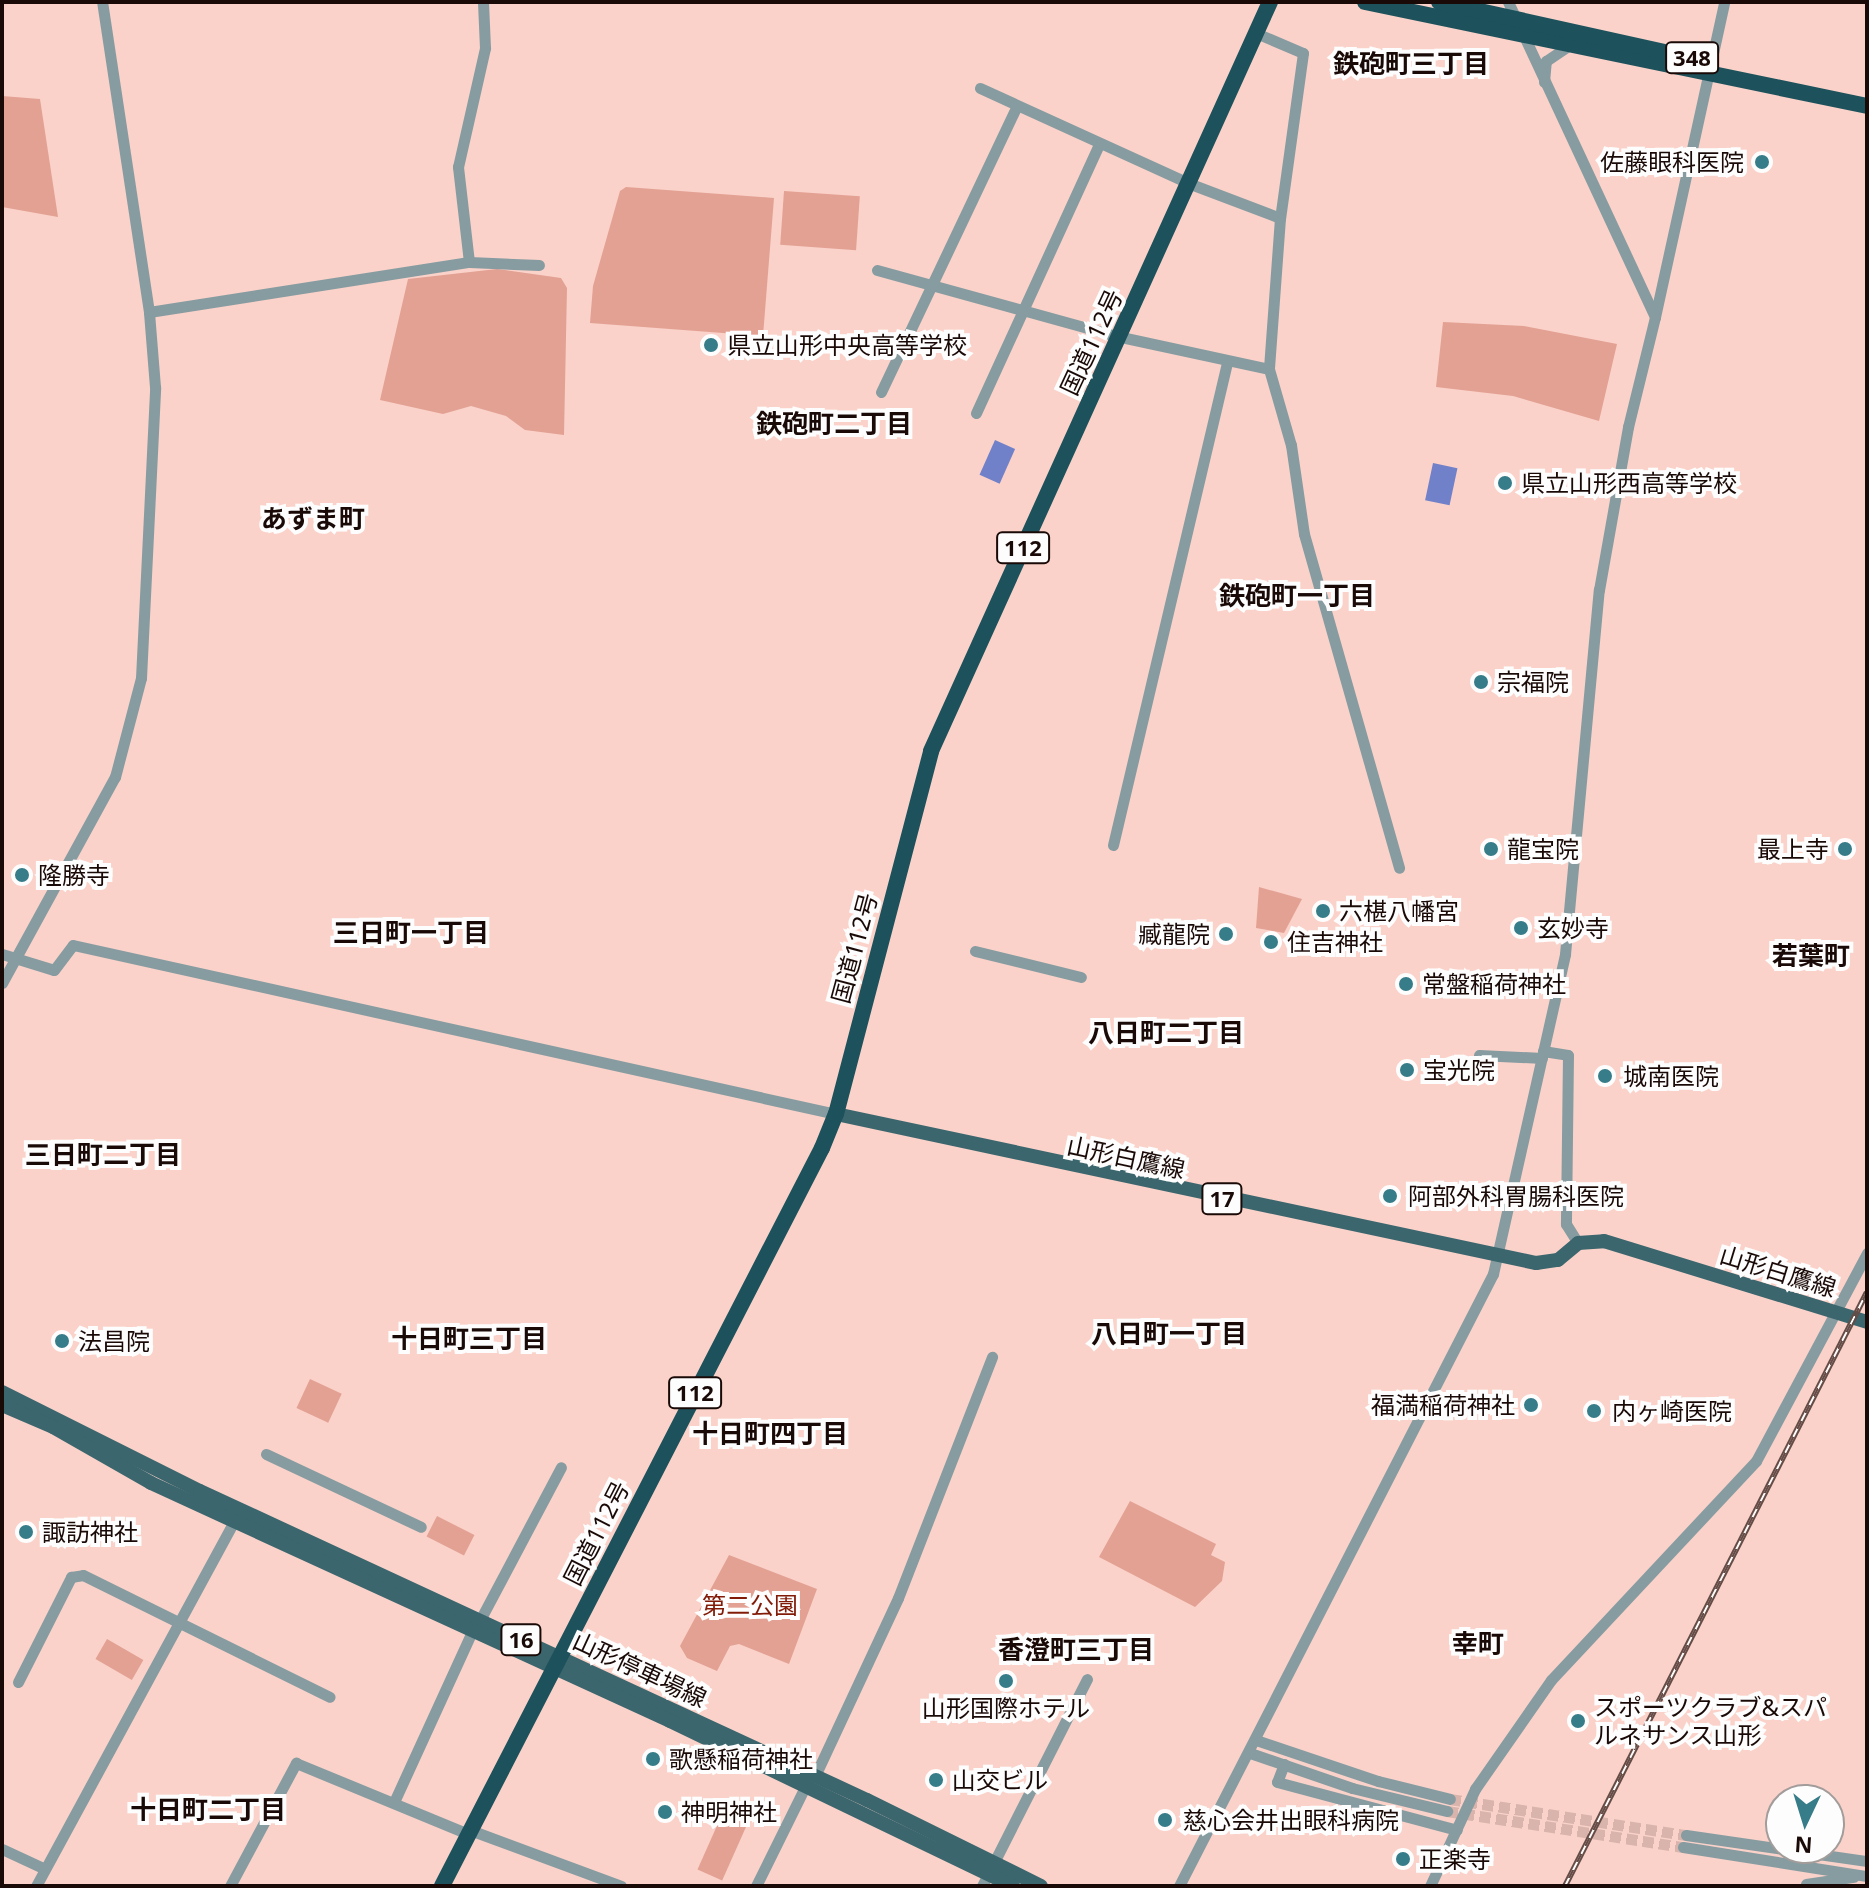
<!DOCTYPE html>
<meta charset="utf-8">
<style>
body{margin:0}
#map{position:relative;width:1869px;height:1888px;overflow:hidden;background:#fad2c9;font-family:"Noto Sans","Noto Sans JP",sans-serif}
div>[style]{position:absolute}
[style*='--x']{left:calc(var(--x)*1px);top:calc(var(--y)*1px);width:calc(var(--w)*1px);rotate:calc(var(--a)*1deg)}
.green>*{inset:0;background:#e3a193;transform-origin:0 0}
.water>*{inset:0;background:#7081c9;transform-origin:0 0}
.minor-tunnel>*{height:11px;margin-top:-5.5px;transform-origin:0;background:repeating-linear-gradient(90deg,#d8b4ac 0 11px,transparent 0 16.5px)}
.minor>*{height:11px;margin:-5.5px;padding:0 5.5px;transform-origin:5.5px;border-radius:5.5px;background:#869ca1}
.major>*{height:14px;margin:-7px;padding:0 7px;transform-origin:7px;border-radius:7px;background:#3b666e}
.highway>*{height:16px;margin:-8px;padding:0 8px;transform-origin:8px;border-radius:8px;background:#1d525c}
.rail>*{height:6px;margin-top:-3px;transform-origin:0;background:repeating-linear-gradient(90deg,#fdfdfd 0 9px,#644c47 0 18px);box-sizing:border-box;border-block:2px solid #644c47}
.dots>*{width:22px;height:22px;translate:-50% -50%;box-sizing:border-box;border:4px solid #fdfdfd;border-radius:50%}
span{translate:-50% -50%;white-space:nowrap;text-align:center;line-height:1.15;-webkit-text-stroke:8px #fdfdfd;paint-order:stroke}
.shield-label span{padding:2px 6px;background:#fdfdfd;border:2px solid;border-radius:6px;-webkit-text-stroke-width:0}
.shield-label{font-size:22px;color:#1a0a07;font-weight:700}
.poi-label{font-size:24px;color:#1a0a07}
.right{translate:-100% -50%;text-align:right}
.left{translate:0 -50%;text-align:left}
.street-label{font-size:24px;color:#1a0a07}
.park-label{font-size:24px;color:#811a06}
.neighbourhood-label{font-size:26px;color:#1a0a07;font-weight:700}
.frame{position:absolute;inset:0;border:4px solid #1a0a07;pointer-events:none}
.north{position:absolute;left:1765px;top:1784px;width:80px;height:80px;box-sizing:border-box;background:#fdfdfd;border:2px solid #a29c9b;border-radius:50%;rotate:184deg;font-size:22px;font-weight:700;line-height:32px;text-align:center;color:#1a0a07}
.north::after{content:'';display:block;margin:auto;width:28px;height:36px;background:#377c89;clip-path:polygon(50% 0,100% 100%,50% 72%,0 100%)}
</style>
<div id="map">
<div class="green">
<div style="clip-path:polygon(2px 96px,40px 99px,58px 217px,2px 207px)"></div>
<div style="clip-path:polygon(626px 187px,774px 198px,763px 336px,590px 323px,593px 286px,620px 191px)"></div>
<div style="left:784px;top:191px;width:76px;height:54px;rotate:4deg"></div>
<div style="clip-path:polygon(497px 269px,561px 278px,567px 288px,564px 435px,525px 430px,506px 416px,471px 406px,443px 414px,380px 400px,408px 279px)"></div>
<div style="clip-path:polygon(1443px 322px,1524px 326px,1617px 344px,1599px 421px,1513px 396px,1436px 387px)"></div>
<div style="clip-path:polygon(1259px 887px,1302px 899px,1284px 933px,1256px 928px)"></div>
<div style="left:310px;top:1379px;width:35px;height:32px;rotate:25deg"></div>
<div style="clip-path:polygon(1130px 1501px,1216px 1544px,1211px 1555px,1225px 1562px,1222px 1581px,1195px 1607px,1099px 1557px)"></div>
<div style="left:437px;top:1516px;width:42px;height:23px;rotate:27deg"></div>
<div style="clip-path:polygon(729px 1555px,817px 1589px,789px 1664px,739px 1644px,730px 1646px,717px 1671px,687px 1658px,680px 1646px)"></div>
<div style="left:107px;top:1639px;width:42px;height:23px;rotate:30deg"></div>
<div style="left:728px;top:1801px;width:27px;height:75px;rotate:24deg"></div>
</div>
<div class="water">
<div style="left:995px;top:440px;width:22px;height:38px;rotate:24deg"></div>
<div style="left:1433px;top:463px;width:25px;height:38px;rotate:12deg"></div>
</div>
<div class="minor-tunnel">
<div style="--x:1450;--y:1799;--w:239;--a:8.7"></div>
<div style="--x:1447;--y:1811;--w:239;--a:8.7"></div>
</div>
<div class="minor">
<div style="--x:1256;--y:33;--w:51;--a:23.1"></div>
<div style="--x:1303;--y:53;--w:167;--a:97.9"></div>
<div style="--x:1280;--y:218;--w:151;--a:94.2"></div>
<div style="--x:1269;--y:369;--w:79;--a:73.9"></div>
<div style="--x:1291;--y:445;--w:90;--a:81.7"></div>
<div style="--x:1304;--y:534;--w:347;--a:74.1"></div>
<div style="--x:1544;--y:82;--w:21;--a:-85"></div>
<div style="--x:1546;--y:61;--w:29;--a:-34"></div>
<div style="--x:980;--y:88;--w:229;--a:24.5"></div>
<div style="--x:1188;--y:183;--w:98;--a:20.8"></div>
<div style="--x:469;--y:262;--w:96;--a:-96.6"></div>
<div style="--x:458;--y:167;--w:122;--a:-77.2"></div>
<div style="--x:485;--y:48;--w:46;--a:-92.5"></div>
<div style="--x:877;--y:270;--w:253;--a:15.4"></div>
<div style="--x:1121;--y:337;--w:151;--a:12.2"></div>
<div style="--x:149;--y:312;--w:324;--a:-8.9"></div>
<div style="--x:469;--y:262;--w:70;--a:2.5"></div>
<div style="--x:1655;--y:317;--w:322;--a:-77.6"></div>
<div style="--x:881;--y:392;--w:317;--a:-64.6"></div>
<div style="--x:976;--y:413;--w:296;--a:-65.4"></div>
<div style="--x:1113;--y:845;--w:497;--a:-76.7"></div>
<div style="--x:975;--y:951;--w:109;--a:13.8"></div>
<div style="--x:2;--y:954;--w:54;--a:17.1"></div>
<div style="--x:54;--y:970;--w:31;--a:-53"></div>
<div style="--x:73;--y:945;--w:781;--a:12.49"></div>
<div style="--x:2;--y:983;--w:235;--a:-61.3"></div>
<div style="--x:115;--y:777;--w:102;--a:-75.3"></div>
<div style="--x:141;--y:678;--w:291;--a:-87.2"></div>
<div style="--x:155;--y:387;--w:75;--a:-94.6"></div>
<div style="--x:149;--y:312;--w:314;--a:-98.6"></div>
<div style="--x:1543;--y:1051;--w:25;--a:9"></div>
<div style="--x:1568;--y:1055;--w:169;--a:90.7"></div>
<div style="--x:1566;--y:1224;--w:22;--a:58"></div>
<div style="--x:1479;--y:1055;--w:63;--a:2.7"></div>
<div style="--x:266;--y:1454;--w:171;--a:25.2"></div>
<div style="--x:479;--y:1622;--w:175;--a:-62.1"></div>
<div style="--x:18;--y:1682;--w:118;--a:-63.2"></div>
<div style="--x:71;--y:1577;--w:12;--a:-9"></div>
<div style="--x:83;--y:1575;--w:275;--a:26.3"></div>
<div style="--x:1256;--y:1740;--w:129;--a:18.6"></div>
<div style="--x:1378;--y:1781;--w:74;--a:14"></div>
<div style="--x:1250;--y:1753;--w:108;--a:18.9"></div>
<div style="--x:1352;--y:1788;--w:98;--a:13.6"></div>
<div style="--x:1284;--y:1764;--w:19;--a:111"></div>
<div style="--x:1277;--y:1782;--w:186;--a:14.9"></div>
<div style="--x:815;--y:1776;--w:196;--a:-65"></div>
<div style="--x:898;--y:1598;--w:259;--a:-68.7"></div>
<div style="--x:394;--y:1802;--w:185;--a:-65.4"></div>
<div style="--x:470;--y:1830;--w:161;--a:20.3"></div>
<div style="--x:1686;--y:1835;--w:183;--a:8.2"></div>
<div style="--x:1683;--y:1847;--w:186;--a:9"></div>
<div style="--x:2;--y:1849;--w:47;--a:24.9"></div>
<div style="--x:1806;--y:1884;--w:48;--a:-8.5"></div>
<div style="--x:36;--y:1886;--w:414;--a:-61.5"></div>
<div style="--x:230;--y:1886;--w:140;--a:-61.8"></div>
<div style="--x:296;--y:1763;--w:186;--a:22.4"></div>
<div style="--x:756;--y:1886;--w:110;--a:-63.7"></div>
<div style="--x:982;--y:1886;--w:232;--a:-63.1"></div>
<div style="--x:1179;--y:1886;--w:688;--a:-62.84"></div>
<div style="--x:1493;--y:1274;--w:328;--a:-77.3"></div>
<div style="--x:1565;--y:954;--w:366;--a:-84.7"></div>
<div style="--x:1599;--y:590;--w:166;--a:-79.9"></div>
<div style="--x:1628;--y:427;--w:113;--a:-76.2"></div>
<div style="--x:1655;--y:317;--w:348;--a:-115"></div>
<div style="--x:1430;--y:1886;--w:107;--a:-65.1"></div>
<div style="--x:1475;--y:1789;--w:133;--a:-55.1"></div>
<div style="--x:1551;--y:1680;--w:300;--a:-46.9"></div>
<div style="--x:1756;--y:1461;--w:236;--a:-61.9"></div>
</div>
<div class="major">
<div style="--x:836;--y:1114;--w:716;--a:12.02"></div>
<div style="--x:1536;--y:1263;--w:22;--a:-8"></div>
<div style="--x:1558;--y:1260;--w:26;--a:-40"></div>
<div style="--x:1578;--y:1243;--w:26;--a:-4"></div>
<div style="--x:1604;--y:1241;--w:275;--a:17.1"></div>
<div style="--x:2;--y:1392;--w:221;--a:26.6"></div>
<div style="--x:200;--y:1491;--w:735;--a:24.86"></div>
<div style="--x:867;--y:1800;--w:194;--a:26.3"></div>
<div style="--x:2;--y:1405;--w:56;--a:23.3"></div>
<div style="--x:53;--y:1427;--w:113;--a:29.7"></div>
<div style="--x:151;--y:1483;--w:571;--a:24.63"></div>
<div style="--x:670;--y:1721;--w:381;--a:25.7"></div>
</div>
<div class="highway">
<div style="--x:1365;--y:2;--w:513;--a:11.7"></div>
<div style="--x:1439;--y:2;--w:230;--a:12.5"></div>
<div style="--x:442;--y:1886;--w:830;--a:-62.76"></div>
<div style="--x:822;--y:1148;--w:37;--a:-68"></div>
<div style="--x:836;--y:1114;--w:375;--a:-75.3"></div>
<div style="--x:931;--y:751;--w:822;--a:-65.65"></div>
</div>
<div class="rail">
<div style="--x:1565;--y:1886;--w:666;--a:-63.05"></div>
</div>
<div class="dots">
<div style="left:1762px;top:162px;background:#377c89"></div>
<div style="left:711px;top:345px;background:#377c89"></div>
<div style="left:1505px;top:483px;background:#377c89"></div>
<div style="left:1481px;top:682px;background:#377c89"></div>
<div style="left:1491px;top:849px;background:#377c89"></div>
<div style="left:1845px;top:849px;background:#377c89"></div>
<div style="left:22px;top:875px;background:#377c89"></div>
<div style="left:1323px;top:911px;background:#377c89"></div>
<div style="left:1521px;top:928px;background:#377c89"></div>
<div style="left:1226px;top:934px;background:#377c89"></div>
<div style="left:1271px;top:942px;background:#377c89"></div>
<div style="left:1406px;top:984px;background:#377c89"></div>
<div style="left:1407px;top:1070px;background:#377c89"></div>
<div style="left:1605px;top:1076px;background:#377c89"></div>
<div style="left:1390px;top:1196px;background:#377c89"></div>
<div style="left:62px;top:1341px;background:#377c89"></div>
<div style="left:1531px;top:1405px;background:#377c89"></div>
<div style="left:1594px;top:1411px;background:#377c89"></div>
<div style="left:26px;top:1532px;background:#377c89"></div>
<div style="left:1006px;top:1681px;background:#377c89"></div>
<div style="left:1578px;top:1721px;background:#377c89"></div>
<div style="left:653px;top:1759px;background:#377c89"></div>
<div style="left:936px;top:1780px;background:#377c89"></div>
<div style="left:665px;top:1812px;background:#377c89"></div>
<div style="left:1165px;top:1820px;background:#377c89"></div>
<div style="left:1403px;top:1859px;background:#377c89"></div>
</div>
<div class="shield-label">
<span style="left:1692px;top:58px">348</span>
<span style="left:1023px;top:548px">112</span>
<span style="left:1222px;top:1199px">17</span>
<span style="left:695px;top:1393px">112</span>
<span style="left:521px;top:1640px">16</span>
</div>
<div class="poi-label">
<span class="right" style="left:1744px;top:162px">佐藤眼科医院</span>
<span class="left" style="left:727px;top:345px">県立山形中央高等学校</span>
<span class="left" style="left:1521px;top:483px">県立山形西高等学校</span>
<span class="left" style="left:1497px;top:682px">宗福院</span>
<span class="left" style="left:1507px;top:849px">龍宝院</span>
<span class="right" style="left:1829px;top:849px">最上寺</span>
<span class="left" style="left:38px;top:875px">隆勝寺</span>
<span class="left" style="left:1339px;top:911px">六椹八幡宮</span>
<span class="left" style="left:1537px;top:928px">玄妙寺</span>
<span class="right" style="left:1210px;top:934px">臧龍院</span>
<span class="left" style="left:1287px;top:942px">住吉神社</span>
<span class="left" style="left:1422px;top:984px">常盤稲荷神社</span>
<span class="left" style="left:1423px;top:1070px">宝光院</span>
<span class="left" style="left:1623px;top:1076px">城南医院</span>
<span class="left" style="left:1408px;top:1196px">阿部外科胃腸科医院</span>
<span class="left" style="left:78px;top:1341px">法昌院</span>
<span class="right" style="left:1515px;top:1405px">福満稲荷神社</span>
<span class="left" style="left:1612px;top:1411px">内ヶ崎医院</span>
<span class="left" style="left:42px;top:1532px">諏訪神社</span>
<span class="left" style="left:1594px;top:1721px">スポーツクラブ&amp;スパ<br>ルネサンス山形</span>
<span style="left:1006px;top:1708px">山形国際ホテル</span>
<span class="left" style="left:669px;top:1759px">歌懸稲荷神社</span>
<span class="left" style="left:952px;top:1780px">山交ビル</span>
<span class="left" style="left:681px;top:1812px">神明神社</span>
<span class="left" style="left:1183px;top:1820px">慈心会井出眼科病院</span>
<span class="left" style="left:1419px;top:1859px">正楽寺</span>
</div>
<div class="street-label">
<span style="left:1091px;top:342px;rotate:-65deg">国道112号</span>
<span style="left:854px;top:948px;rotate:-75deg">国道112号</span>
<span style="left:1126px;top:1157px;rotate:12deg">山形白鷹線</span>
<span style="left:1778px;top:1271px;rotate:17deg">山形白鷹線</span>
<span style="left:596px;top:1533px;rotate:-63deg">国道112号</span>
<span style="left:640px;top:1669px;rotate:25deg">山形停車場線</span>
</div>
<div class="park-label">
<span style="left:750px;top:1605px">第二公園</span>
</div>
<div class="neighbourhood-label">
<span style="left:1411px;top:64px">鉄砲町三丁目</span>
<span style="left:834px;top:424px">鉄砲町二丁目</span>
<span style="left:313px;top:519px">あずま町</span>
<span style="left:1297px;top:596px">鉄砲町一丁目</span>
<span style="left:411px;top:933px">三日町一丁目</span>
<span style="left:1811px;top:956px">若葉町</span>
<span style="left:1166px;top:1033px">八日町二丁目</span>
<span style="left:103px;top:1155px">三日町二丁目</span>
<span style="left:1169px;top:1334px">八日町一丁目</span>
<span style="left:469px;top:1339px">十日町三丁目</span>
<span style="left:770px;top:1434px">十日町四丁目</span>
<span style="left:1478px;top:1644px">幸町</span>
<span style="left:1076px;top:1650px">香澄町三丁目</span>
<span style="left:208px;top:1810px">十日町二丁目</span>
</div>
<div class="frame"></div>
<div class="north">N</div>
</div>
